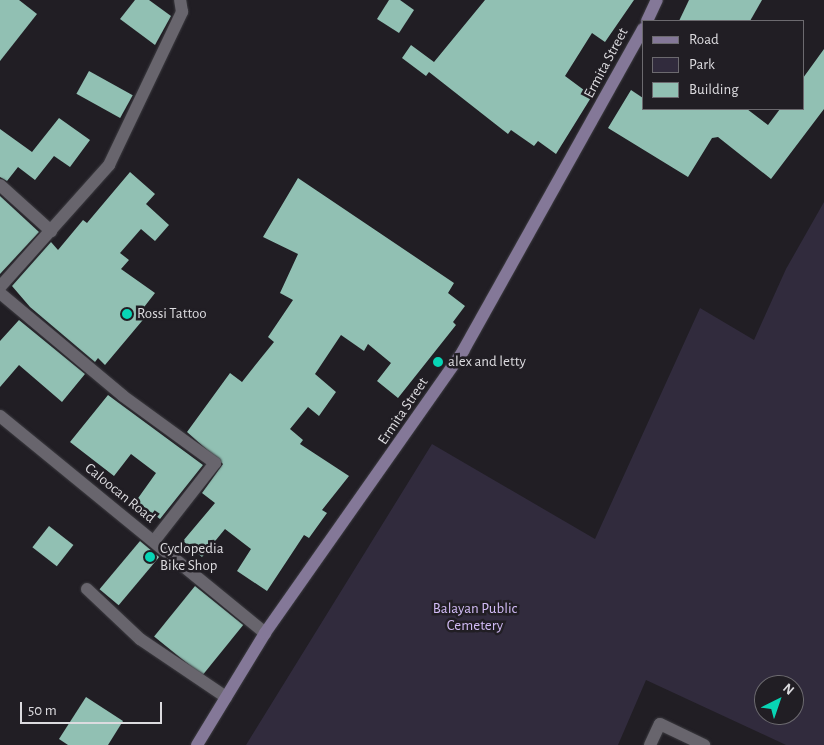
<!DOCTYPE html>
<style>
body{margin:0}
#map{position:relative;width:824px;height:745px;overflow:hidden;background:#211e24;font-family:"Alegreya Sans",sans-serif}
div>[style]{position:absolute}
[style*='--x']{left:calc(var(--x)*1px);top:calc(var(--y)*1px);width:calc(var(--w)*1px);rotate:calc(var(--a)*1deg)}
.green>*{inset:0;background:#312b3d}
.building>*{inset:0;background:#91c0b3;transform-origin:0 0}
.roads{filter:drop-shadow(0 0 1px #3c3b40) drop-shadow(0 0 1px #3c3b40)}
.minor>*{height:12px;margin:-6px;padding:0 6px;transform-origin:6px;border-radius:6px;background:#68656d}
.tertiary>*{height:12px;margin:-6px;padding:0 6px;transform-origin:6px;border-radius:6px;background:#68656d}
.secondary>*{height:12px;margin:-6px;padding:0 6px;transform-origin:6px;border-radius:6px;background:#847898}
.dots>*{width:14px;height:14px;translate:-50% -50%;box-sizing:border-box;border:2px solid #211e24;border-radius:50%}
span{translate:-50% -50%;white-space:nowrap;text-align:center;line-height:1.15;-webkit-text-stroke:5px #211e24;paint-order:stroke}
.street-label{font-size:15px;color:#dcdbdf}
.poi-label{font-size:15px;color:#dcdbdf}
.left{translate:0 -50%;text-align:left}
.park-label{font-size:15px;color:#d1bbf5}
.legend{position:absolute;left:642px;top:20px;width:162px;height:90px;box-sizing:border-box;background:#211e24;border:1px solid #6c6a6f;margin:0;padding:6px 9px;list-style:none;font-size:15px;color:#dcdbdf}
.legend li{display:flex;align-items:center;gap:10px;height:25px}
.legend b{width:25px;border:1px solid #6c6a6f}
.north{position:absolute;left:754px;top:675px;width:50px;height:50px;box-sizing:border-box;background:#211e24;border:1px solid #6c6a6f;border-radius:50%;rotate:41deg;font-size:14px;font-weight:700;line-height:20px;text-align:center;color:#dcdbdf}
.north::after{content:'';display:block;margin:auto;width:18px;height:22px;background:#08d5b5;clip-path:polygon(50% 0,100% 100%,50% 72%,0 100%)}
.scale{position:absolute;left:20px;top:702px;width:142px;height:22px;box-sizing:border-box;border:2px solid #dcdbdf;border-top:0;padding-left:6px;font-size:15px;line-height:18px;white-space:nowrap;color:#dcdbdf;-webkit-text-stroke:4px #211e24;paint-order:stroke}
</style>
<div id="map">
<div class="green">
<div style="clip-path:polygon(evenodd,824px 202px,824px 745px,786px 745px,646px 680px,618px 745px,246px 745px,432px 444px,595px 539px,700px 308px,754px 340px,786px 269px,824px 202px,764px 685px,794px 685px,794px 715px,764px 715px,764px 685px)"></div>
</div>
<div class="building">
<div style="clip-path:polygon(0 0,19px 0,37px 14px,0 61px)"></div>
<div style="clip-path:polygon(135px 0,149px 0,171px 16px,155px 45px,120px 19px)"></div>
<div style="clip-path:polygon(389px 0,400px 0,414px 10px,399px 33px,377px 19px)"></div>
<div style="clip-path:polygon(485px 0,634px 0,605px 42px,592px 33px,565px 76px,592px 96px,556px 154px,538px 141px,534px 146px,511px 130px,508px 134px,429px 72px,426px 76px,402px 58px,411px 45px,434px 62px)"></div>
<div style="clip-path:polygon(689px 0,762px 0,750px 21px,679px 21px)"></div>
<div style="clip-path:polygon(824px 49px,824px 109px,771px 179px,718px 137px,712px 138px,688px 177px,608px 128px,631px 90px,643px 98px,643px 109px,747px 109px,768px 125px,780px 109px,803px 109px,803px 78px)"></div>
<div style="left:89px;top:71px;width:50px;height:26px;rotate:29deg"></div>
<div style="clip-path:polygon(59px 118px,90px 140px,70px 167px,54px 156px,35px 180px,18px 167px,7px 181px,0 177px,0 129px,32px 152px)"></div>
<div style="clip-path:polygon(130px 172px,155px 194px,146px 204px,169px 225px,155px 241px,141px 229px,120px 253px,129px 260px,121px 269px,155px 293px,141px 311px,147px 315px,105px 365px,98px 358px,95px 362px,30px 307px,12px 286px,51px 242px,58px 250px,83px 220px,87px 223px)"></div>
<div style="clip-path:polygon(298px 178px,454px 283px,448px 293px,465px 306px,453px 322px,456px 325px,398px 398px,377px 381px,391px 363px,368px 344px,364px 351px,341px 335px,315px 374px,336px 392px,319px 416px,308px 407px,290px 429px,303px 440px,300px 444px,349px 476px,322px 510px,327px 513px,309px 538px,304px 535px,267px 591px,237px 571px,251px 549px,225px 529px,202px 557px,183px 541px,215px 503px,202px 493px,223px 464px,187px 432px,230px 373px,242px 382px,261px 358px,274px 342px,268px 337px,293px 300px,280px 293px,298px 254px,263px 237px)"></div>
<div style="clip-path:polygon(0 196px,39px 232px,0 274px)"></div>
<div style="clip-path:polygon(19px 320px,85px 374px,62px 402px,19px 365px,0 387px,0 341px)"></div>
<div style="clip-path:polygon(108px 395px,203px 465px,160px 519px,136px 501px,156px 473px,131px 454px,114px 476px,70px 442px)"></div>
<div style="left:49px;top:526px;width:31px;height:27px;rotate:38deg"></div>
<div style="left:140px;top:541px;width:25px;height:63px;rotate:40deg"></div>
<div style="left:195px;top:586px;width:62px;height:65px;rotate:39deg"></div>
<div style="clip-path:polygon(86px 697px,123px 721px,108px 745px,68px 745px,59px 739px)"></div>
</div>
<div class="roads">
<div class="minor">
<div style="--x:0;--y:185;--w:69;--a:42"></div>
<div style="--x:0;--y:287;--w:164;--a:-48.2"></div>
<div style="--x:109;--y:165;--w:170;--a:-64.5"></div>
<div style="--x:182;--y:12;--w:12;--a:-99"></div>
<div style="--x:0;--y:293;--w:160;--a:39.9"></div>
<div style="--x:123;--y:396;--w:114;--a:36.1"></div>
<div style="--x:215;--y:463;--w:99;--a:128"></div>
<div style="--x:87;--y:589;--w:73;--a:43.3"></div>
<div style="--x:140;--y:639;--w:104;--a:34"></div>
<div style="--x:650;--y:745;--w:23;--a:-65"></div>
<div style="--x:660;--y:724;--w:49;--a:25.5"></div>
</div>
<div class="tertiary">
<div style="--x:0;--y:416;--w:343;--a:39.3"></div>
</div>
<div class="secondary">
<div style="--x:647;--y:21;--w:23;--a:-65"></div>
<div style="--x:197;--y:745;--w:131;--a:-58.7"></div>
<div style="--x:265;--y:633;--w:345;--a:-54.9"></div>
<div style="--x:463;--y:351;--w:369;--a:-60.8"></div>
</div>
</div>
<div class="dots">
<div style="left:127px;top:314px;background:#08d5b5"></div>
<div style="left:438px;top:362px;background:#08d5b5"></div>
<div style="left:150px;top:557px;background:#08d5b5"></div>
</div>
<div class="street-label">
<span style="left:606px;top:63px;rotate:-62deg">Ermita Street</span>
<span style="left:403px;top:411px;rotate:-56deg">Ermita Street</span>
<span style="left:120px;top:493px;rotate:39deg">Caloocan Road</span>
</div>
<div class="poi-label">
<span class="left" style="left:137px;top:314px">Rossi Tattoo</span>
<span class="left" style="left:448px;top:362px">alex and letty</span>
<span class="left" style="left:160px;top:557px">Cyclopedia<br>Bike Shop</span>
</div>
<div class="park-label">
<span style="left:475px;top:617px">Balayan Public<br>Cemetery</span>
</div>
<ul class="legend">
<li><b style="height:6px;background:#847898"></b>Road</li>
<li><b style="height:14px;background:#312b3d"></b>Park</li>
<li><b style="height:14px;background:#91c0b3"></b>Building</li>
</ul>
<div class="north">N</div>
<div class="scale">50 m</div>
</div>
